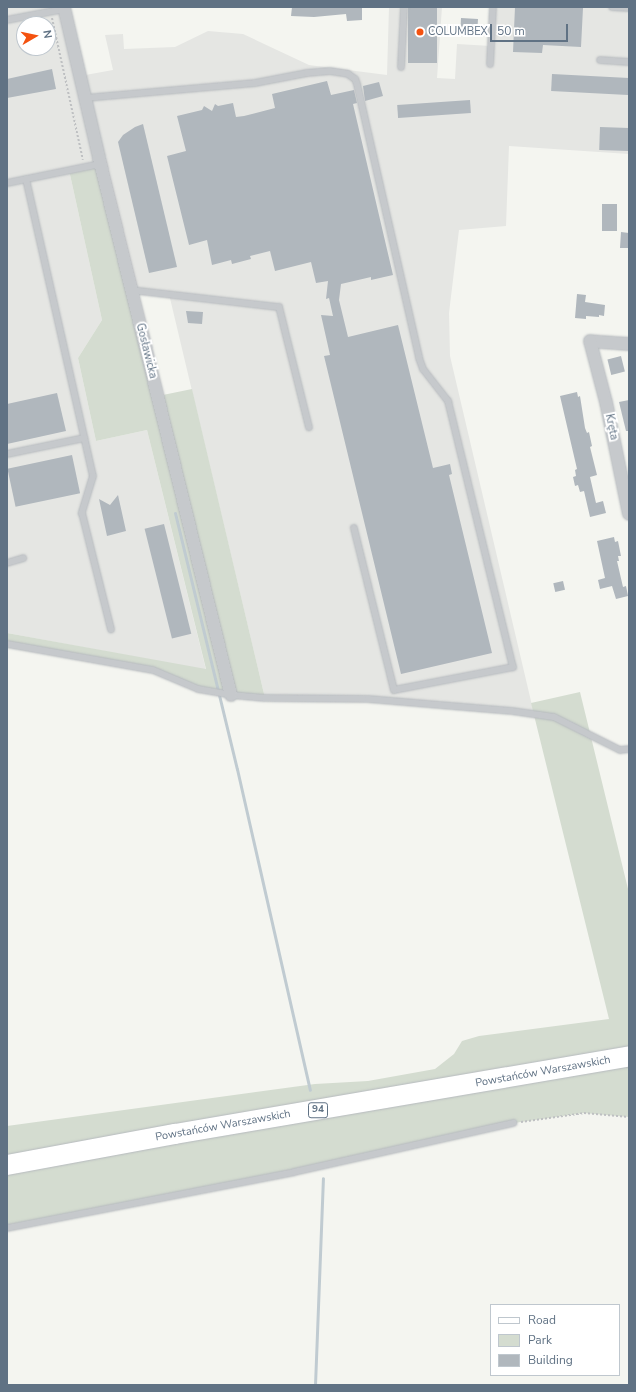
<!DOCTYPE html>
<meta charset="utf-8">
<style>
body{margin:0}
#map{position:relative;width:636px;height:1392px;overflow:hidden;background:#f4f5f0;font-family:"Nunito Sans",sans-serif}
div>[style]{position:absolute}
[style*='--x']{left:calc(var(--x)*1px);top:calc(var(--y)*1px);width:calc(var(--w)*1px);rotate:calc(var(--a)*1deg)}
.built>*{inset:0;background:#e5e6e3}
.green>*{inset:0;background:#d4dcd0}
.stream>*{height:3px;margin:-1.5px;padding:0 1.5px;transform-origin:1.5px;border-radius:1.5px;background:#c0cbd1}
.building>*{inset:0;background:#b0b7bd;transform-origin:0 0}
.path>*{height:2px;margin-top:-1px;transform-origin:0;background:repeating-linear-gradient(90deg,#bec0c2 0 2px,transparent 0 4px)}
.roads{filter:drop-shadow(0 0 1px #b6babe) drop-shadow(0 0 1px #b6babe)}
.service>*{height:6px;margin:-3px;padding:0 3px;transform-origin:3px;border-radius:3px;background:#c6c9cc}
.minor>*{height:12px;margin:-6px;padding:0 6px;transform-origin:6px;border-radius:6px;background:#c6c9cc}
.primary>*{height:20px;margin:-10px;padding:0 10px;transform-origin:10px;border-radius:10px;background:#fff}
.dots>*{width:11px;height:11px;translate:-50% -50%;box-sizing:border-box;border:2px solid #fff;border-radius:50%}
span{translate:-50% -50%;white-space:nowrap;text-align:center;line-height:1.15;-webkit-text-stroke:4px #fff;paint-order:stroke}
.shield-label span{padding:1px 3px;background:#fff;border:1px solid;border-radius:3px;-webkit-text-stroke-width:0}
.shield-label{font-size:10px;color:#607284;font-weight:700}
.poi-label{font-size:11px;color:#607284}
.left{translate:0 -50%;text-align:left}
.street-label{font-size:11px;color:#607284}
.frame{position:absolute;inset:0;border:8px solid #607284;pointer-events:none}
.legend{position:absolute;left:490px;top:1304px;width:130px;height:72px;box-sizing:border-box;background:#fff;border:1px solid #bfc7ce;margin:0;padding:5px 7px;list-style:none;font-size:12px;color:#607284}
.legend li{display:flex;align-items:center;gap:8px;height:20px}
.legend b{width:20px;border:1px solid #bfc7ce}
.north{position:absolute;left:16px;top:16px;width:40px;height:40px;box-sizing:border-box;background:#fff;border:1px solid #bfc7ce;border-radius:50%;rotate:81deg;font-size:11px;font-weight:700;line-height:16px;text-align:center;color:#607284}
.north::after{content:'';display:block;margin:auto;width:14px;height:18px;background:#f45210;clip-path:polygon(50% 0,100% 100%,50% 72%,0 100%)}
.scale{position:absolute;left:490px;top:24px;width:78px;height:18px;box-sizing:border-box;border:2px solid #607284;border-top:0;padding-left:5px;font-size:12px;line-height:14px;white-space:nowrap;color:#607284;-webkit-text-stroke:3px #fff;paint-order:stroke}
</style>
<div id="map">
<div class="built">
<div style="clip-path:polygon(evenodd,7px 7px,64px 7px,80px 76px,113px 70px,105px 35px,123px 34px,124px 49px,175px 47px,208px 31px,243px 34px,309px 65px,387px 75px,389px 7px,442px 7px,437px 78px,455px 79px,457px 44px,491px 46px,493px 7px,629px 7px,629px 154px,509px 146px,506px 226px,459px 230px,449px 313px,450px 356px,534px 714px,368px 699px,265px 698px,169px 294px,131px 290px,69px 170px,102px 320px,78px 358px,96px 441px,147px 430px,206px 670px,7px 633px,7px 7px,24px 24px,48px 24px,48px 48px,24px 48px,24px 24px)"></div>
</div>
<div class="green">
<div style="clip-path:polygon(100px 164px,158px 396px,192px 389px,265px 698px,198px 689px,153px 670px,7px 644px,7px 633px,206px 669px,147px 430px,96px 441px,78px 358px,102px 320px,69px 170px)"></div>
<div style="clip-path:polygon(580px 692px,629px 893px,629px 1096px,628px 1096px,629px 1117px,584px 1113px,514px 1123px,294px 1172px,7px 1228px,7px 1126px,315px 1084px,368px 1081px,435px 1069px,454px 1054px,462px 1041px,479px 1036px,609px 1019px,531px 703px)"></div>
</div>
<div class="stream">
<div style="--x:175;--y:513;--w:263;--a:76.4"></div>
<div style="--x:237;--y:769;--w:329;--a:77.2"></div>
<div style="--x:315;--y:1385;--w:207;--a:-87.8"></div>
</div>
<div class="building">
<div style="clip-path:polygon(292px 7px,362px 7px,362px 20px,347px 21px,346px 14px,314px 17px,291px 16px)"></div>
<div style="left:408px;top:7px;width:29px;height:56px"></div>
<div style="clip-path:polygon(515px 7px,583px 8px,581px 47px,543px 45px,542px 53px,513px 52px)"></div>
<div style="left:461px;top:18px;width:17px;height:13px;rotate:3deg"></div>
<div style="clip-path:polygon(52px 69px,56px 89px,7px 98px,7px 79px)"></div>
<div style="left:552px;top:74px;width:77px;height:17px;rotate:3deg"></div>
<div style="clip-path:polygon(327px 81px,331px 95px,354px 90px,357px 103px,353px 104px,393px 275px,371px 280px,371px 277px,341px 284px,339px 300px,348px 337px,398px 325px,433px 468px,450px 464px,452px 474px,449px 475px,492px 653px,401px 674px,324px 356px,330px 355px,321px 315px,333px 316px,329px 298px,326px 299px,328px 281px,316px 283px,311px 262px,275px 271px,270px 251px,250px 256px,251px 259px,232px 264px,231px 260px,212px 265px,207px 240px,189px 245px,167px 156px,186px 151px,177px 116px,202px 110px,204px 106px,212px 111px,215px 104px,218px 106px,233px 103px,236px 117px,244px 116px,275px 108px,272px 94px)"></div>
<div style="clip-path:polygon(379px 82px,383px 96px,365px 101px,363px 86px)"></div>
<div style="left:470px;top:100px;width:13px;height:73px;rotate:86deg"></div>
<div style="clip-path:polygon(143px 124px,177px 267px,149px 273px,118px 142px,123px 135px,135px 127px)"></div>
<div style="left:600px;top:127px;width:29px;height:23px;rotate:2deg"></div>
<div style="left:602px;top:204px;width:15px;height:27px"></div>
<div style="clip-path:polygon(621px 232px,629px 233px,629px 248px,620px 248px)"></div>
<div style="clip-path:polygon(577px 294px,586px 295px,585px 302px,605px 305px,604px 316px,599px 315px,599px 317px,586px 316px,586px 319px,575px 318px)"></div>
<div style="clip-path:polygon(186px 311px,203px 312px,202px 324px,188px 323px)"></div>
<div style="left:621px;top:356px;width:16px;height:14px;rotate:76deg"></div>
<div style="clip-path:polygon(577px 392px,578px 397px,580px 396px,585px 428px,587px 433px,589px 432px,592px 446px,590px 447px,597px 475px,590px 477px,596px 503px,603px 501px,606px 513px,590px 517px,584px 491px,580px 492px,578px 485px,575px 486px,573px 477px,576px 476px,575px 470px,577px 469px,560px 396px)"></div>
<div style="clip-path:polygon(57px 393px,66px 431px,7px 444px,7px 404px)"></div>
<div style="clip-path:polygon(629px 400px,629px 431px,626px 431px,619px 402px)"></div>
<div style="left:72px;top:455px;width:39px;height:66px;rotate:78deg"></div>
<div style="clip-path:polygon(118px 495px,126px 531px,107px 536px,99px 499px,110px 505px)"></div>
<div style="left:164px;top:524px;width:113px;height:20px;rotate:76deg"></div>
<div style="clip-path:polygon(614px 537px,615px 542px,618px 541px,621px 556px,618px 556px,619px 561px,617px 561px,623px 587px,626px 586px,628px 596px,616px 599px,612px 586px,600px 589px,598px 580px,605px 578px,597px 541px)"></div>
<div style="left:563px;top:581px;width:9px;height:10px;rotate:77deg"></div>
</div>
<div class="path">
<div style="--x:52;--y:18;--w:145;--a:77.7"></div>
<div style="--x:521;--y:1122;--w:64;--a:-8.1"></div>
<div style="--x:584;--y:1113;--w:45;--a:5.1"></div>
</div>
<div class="roads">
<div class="service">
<div style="--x:612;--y:7;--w:17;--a:3"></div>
<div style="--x:7;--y:20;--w:58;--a:-10.9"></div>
<div style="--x:600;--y:60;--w:29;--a:4"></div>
<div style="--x:490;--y:64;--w:57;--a:-87"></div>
<div style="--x:401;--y:67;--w:60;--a:-87.1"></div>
<div style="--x:85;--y:98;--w:171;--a:-5"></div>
<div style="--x:255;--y:83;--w:53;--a:-10.9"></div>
<div style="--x:307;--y:73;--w:23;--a:-5"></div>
<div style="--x:330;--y:71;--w:18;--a:9"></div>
<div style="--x:348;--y:74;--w:9;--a:36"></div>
<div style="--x:355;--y:79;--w:5;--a:68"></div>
<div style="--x:357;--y:84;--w:281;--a:77.2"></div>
<div style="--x:419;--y:358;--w:12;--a:70"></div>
<div style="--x:423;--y:369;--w:41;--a:52"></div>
<div style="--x:448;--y:401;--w:274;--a:76.3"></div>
<div style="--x:513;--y:667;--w:121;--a:169.1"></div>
<div style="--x:394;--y:690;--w:167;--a:-103.9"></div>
<div style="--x:26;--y:179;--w:304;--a:77.3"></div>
<div style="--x:93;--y:476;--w:39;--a:107"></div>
<div style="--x:82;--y:513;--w:120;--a:76"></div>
<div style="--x:7;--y:183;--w:95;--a:-11.5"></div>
<div style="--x:131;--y:290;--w:149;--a:6.6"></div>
<div style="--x:279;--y:307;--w:124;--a:76"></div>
<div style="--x:7;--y:454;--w:79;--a:-11.7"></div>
<div style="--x:7;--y:563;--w:17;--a:-17"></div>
<div style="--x:7;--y:644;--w:148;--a:10.1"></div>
<div style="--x:153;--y:670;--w:49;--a:22.9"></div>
<div style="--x:198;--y:689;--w:34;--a:10"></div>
<div style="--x:231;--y:695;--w:34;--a:5"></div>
<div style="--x:265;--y:698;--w:103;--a:0.6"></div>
<div style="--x:368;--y:699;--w:144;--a:4.8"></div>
<div style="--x:512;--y:711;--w:42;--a:8.1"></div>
<div style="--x:554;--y:717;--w:74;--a:26.6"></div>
<div style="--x:620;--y:750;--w:9;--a:-6"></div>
<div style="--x:7;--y:1228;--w:292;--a:-11"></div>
<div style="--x:294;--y:1172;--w:225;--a:-12.6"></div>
</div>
<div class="minor">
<div style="--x:64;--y:7;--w:155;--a:76.9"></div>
<div style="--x:99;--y:158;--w:553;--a:76.19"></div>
<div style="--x:629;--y:344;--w:39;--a:-176"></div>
<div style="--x:590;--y:341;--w:63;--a:75.3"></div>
<div style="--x:606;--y:402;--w:114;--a:78.4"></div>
</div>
<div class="primary">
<div style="--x:7;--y:1165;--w:171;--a:-10.5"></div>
<div style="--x:175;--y:1134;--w:461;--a:-9.7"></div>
</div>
</div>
<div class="dots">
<div style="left:420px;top:32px;background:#f45210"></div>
</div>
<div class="shield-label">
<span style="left:318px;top:1110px">94</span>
</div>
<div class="poi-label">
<span class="left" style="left:428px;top:32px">COLUMBEX</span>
</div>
<div class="street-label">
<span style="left:146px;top:351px;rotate:76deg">Gosławicka</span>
<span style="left:611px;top:427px;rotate:78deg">Kręta</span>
<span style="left:543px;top:1072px;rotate:-10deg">Powstańców Warszawskich</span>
<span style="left:223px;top:1126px;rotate:-10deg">Powstańców Warszawskich</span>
</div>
<div class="frame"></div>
<ul class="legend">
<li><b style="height:5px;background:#fff"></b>Road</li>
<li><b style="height:11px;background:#d4dcd0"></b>Park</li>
<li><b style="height:11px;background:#b0b7bd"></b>Building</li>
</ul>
<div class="north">N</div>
<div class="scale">50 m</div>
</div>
